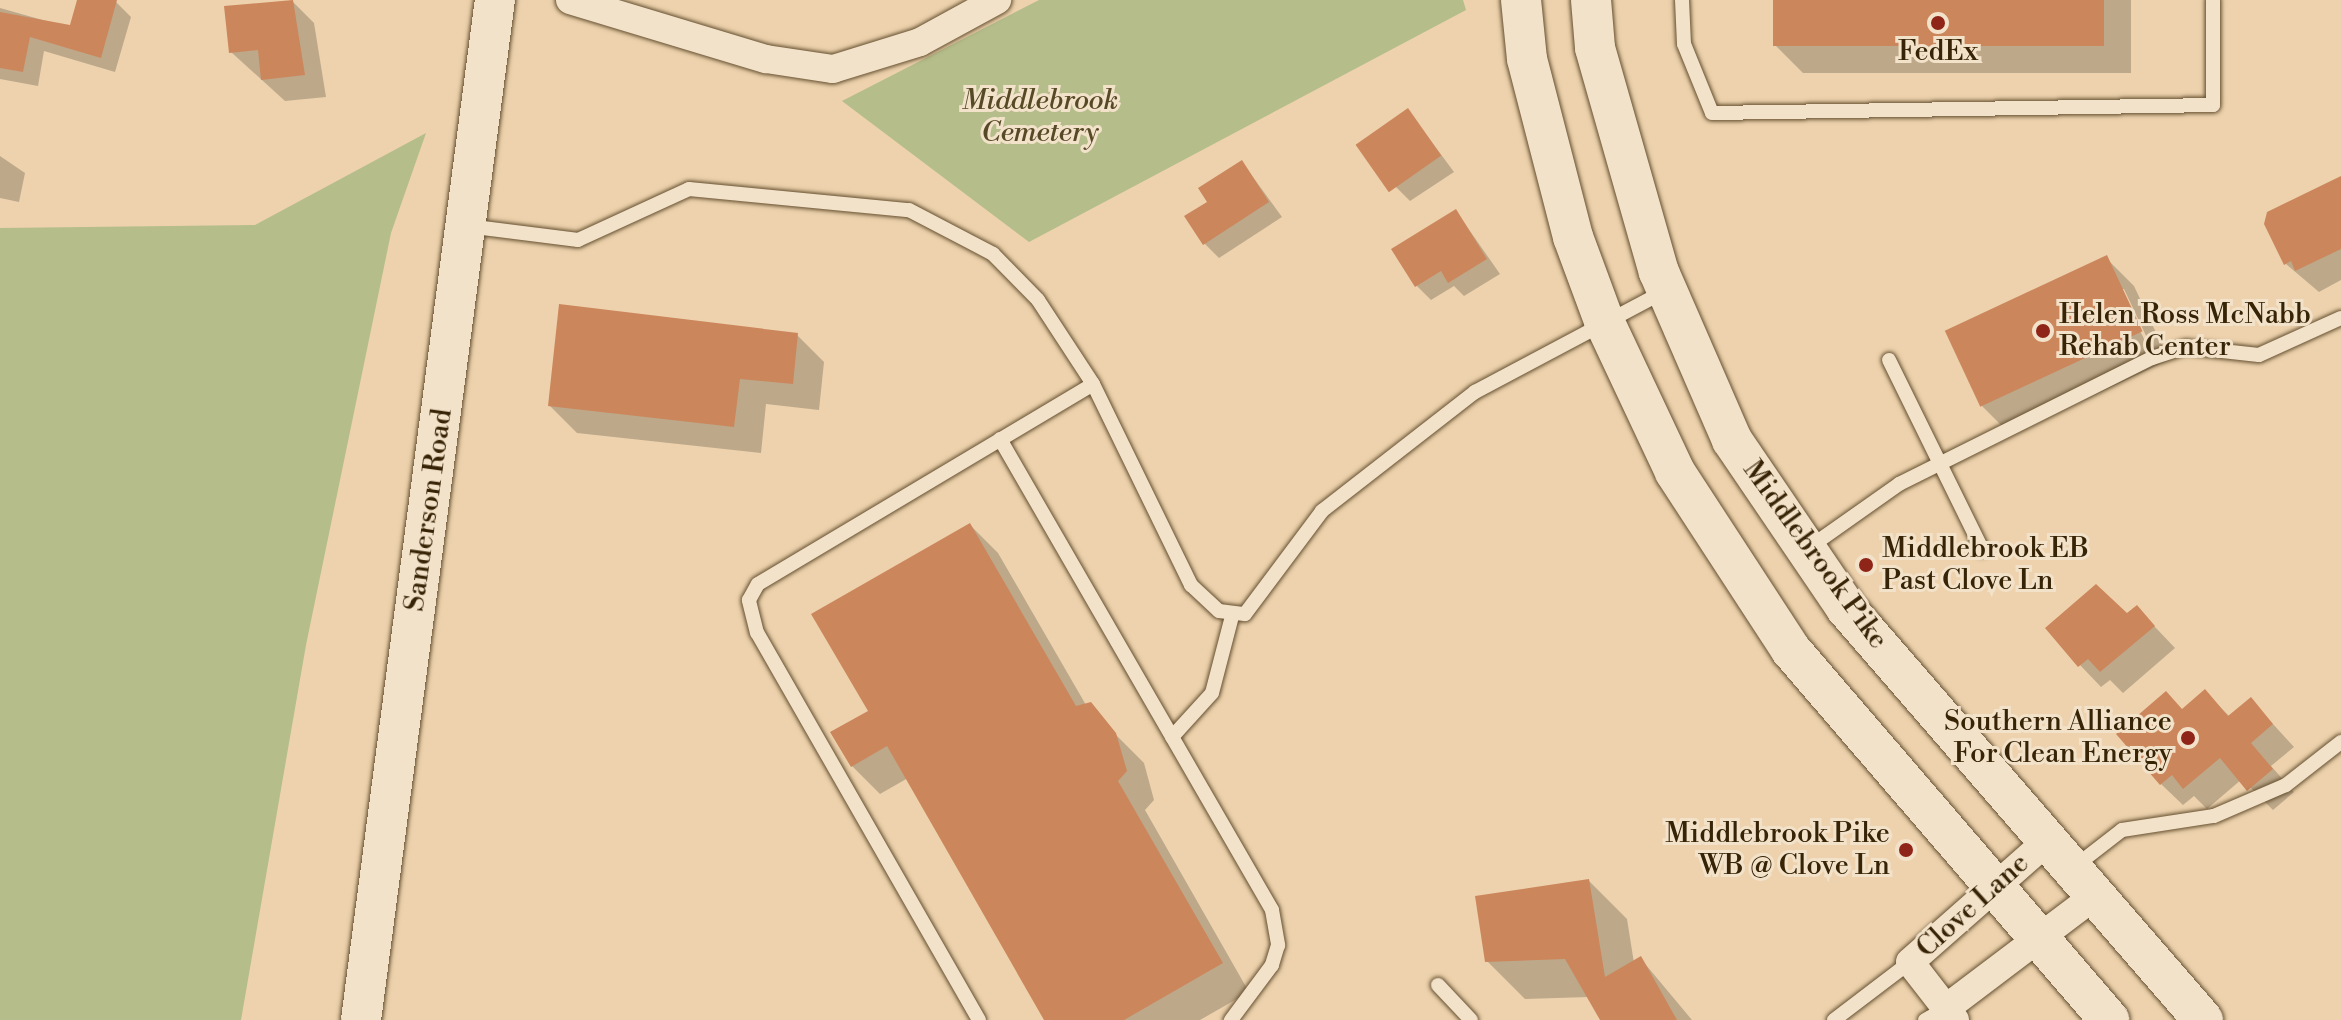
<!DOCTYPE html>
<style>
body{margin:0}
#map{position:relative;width:2341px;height:1020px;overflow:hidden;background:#edd2ad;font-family:"Libre Bodoni",serif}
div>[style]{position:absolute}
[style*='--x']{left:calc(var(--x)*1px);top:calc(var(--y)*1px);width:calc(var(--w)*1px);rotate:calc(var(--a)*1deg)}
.green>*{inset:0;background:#b5bd8b}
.shadow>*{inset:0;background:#0003}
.building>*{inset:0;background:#cc865c;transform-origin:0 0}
.roads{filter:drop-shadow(0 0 2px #644f2f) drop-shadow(0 0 2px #644f2f)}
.lane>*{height:14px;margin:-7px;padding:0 7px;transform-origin:7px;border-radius:7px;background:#f3e2ca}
.street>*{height:28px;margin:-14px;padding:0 14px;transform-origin:14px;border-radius:14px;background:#f3e2ca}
.secondary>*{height:40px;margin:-20px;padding:0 20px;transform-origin:20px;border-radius:20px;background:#f3e2ca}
.dots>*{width:22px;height:22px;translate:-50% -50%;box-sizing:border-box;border:4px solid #f3e2ca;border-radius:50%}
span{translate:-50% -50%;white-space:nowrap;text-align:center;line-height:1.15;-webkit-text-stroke:6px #f3e2ca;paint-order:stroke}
.poi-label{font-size:28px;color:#372305}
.left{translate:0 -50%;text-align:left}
.right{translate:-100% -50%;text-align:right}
.park-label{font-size:28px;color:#564a26;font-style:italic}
.street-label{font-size:28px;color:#372305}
</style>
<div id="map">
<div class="green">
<div style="clip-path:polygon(1039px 0,1463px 0,1466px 10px,1029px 242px,842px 101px)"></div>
<div style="clip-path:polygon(426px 133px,391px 233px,306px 645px,241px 1020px,0 1020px,0 228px,255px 225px)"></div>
</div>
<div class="shadow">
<div style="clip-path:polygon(79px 0,116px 2px,131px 17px,115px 72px,44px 51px,38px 86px,0 79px,0 8px,71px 28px)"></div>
<div style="clip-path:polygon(1775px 0,2131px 0,2131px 73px,1803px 73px,1775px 45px)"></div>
<div style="clip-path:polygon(292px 1px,314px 23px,326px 97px,285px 101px,231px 52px)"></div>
<div style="clip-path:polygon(1408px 110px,1454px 172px,1410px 201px,1395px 186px)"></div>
<div style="clip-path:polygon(0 156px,25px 173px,19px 202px,0 198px)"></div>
<div style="clip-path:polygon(1242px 162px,1282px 217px,1219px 258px,1204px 243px,1210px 202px)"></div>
<div style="clip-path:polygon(2341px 179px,2341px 280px,2319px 292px,2286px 264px)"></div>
<div style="clip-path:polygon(1456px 211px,1500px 274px,1464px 296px,1454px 286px,1431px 300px,1416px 285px)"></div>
<div style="clip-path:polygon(evenodd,2106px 258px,2134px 286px,2169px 360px,2010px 434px,1982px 406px,2106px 258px,2120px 289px,2124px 289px,2148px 340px,2145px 341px,2120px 289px)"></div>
<div style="clip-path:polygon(797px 335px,824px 362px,819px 410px,766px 404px,761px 453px,577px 433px,550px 406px)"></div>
<div style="clip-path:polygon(970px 525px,998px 553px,1086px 705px,1144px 763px,1154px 800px,1145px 810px,1249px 992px,1200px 1020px,1047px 1020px,908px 778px,880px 794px,852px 766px,870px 712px)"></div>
<div style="clip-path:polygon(2137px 608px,2175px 648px,2123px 693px,2110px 680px,2101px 687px,2080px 665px)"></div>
<div style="clip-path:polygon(2205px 692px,2230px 717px,2251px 700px,2294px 747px,2271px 766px,2294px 792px,2273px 810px,2242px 779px,2207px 809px,2194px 796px,2183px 805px,2161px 784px,2183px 711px)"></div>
<div style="clip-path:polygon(1589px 881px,1627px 919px,1634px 963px,1641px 959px,1692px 1020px,1602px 1020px,1589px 997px,1525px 999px,1487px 961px)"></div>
</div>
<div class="building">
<div style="clip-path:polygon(77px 0,117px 0,101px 58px,30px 37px,23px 72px,0 68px,0 12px,70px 25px)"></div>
<div style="clip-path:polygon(293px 0,305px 75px,261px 80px,258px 50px,229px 53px,224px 6px)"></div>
<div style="left:1773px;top:0;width:331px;height:46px"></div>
<div style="left:1408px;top:108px;width:58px;height:64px;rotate:55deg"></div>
<div style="clip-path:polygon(1242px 160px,1269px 202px,1203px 245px,1184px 216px,1207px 202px,1198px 188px)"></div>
<div style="clip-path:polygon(2341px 176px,2341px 249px,2295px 271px,2291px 261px,2284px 265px,2264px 224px,2267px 212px)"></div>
<div style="clip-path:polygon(1456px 209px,1487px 259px,1448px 283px,1441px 271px,1415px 287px,1391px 249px)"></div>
<div style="left:2107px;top:255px;width:84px;height:179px;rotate:65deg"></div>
<div style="clip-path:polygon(559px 304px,798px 333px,793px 384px,740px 379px,734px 427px,548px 406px)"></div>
<div style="clip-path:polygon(970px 523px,1076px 706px,1091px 702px,1116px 733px,1127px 771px,1118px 781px,1223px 963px,1124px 1020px,1044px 1020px,887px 746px,851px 767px,830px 732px,868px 711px,811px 614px)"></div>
<div style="clip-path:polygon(2096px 584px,2127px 613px,2137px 605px,2155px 626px,2100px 672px,2088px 659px,2078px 667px,2045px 628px)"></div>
<div style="clip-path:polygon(2205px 689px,2228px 716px,2251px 697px,2273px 724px,2251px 743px,2273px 769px,2247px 791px,2220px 758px,2183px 789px,2172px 775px,2160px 785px,2116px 734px,2166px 691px,2182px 709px)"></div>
<div style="clip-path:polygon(1589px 879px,1605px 977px,1641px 956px,1677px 1020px,1600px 1020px,1565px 959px,1485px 962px,1475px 896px)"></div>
</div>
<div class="roads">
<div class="lane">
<div style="--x:1682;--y:0;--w:44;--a:87.4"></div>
<div style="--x:1684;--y:44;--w:74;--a:67.9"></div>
<div style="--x:1712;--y:113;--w:501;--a:-0.91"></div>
<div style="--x:2213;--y:105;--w:105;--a:-90"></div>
<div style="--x:467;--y:226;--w:112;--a:7.2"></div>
<div style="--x:578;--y:240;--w:122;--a:-24.7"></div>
<div style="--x:689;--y:189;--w:221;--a:5.5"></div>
<div style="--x:909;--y:210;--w:95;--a:27.6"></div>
<div style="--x:993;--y:254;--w:64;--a:45.6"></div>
<div style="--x:1038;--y:300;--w:100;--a:56.8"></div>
<div style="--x:1889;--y:360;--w:211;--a:63.8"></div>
<div style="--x:1000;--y:439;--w:544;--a:59.99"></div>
<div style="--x:1272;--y:910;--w:36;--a:80"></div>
<div style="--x:1278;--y:945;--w:21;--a:107"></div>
<div style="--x:1272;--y:965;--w:69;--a:126.7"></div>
<div style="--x:1807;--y:549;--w:113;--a:-35.2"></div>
<div style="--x:1899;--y:484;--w:283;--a:-26.5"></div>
<div style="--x:2152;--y:358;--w:36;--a:-18"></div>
<div style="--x:2186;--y:347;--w:73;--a:6.3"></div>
<div style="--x:2259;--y:355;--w:90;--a:-24.3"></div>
<div style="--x:1172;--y:737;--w:59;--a:-47.7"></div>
<div style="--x:1212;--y:693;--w:80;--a:-75.4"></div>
<div style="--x:2073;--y:868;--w:62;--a:-37.8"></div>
<div style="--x:2122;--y:830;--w:93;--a:-8.7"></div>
<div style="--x:2214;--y:816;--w:78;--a:-23.3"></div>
<div style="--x:2286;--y:785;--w:70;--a:-38"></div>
<div style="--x:1438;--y:985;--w:48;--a:46.7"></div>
<div style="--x:979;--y:1020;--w:446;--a:-119.8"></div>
<div style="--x:757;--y:633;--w:34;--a:-104"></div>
<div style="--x:749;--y:600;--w:18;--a:-61"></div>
<div style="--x:758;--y:584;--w:390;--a:-30.8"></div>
<div style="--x:1093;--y:384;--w:224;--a:64"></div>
<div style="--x:1191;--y:585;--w:38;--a:43"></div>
<div style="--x:1219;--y:611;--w:26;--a:7"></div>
<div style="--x:1245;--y:614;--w:129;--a:-53.2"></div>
<div style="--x:1322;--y:511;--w:194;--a:-37.9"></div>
<div style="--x:1475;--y:392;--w:213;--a:-28"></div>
<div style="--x:1834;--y:1020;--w:96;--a:-37.3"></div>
<div style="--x:1925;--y:1020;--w:23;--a:-29"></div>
</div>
<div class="street">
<div style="--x:570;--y:0;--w:205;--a:16.8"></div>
<div style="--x:766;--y:59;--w:68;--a:8.5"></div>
<div style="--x:833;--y:69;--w:91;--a:-17.2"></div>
<div style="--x:920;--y:42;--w:88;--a:-28.6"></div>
<div style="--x:1945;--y:1009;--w:186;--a:-37.1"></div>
<div style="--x:1955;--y:1020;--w:73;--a:-127.8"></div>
<div style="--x:1910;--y:962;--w:179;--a:-41.4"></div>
</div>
<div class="secondary">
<div style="--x:1521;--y:0;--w:59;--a:84.2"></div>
<div style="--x:1527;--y:59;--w:184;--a:75.5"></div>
<div style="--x:1573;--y:237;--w:90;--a:69.7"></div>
<div style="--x:1604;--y:321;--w:167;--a:64.8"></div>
<div style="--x:1675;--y:472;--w:212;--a:56.9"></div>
<div style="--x:1791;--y:650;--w:488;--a:49.3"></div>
<div style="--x:1591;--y:0;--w:48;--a:85.2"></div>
<div style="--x:1595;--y:48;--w:233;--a:74.1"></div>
<div style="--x:1659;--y:272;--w:183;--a:66.5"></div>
<div style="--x:1732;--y:440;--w:203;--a:55.8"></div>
<div style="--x:1846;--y:608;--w:545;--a:49.09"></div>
<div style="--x:361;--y:1020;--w:1029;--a:-82.52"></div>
</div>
</div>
<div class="dots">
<div style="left:1938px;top:23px;background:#8f2418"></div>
<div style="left:2043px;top:331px;background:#8f2418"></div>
<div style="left:1866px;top:565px;background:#8f2418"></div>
<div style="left:2188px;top:738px;background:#8f2418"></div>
<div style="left:1906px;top:850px;background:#8f2418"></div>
</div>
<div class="poi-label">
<span style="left:1938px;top:52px">FedEx</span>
<span class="left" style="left:2059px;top:331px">Helen Ross McNabb<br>Rehab Center</span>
<span class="left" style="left:1882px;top:565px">Middlebrook EB<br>Past Clove Ln</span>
<span class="right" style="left:2172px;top:738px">Southern Alliance<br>For Clean Energy</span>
<span class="right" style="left:1890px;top:850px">Middlebrook Pike<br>WB @ Clove Ln</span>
</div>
<div class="park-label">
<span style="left:1040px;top:117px">Middlebrook<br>Cemetery</span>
</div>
<div class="street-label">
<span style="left:429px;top:510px;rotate:-82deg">Sanderson Road</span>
<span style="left:1815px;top:555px;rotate:54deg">Middlebrook Pike</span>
<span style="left:1973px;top:906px;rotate:-42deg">Clove Lane</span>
</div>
</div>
